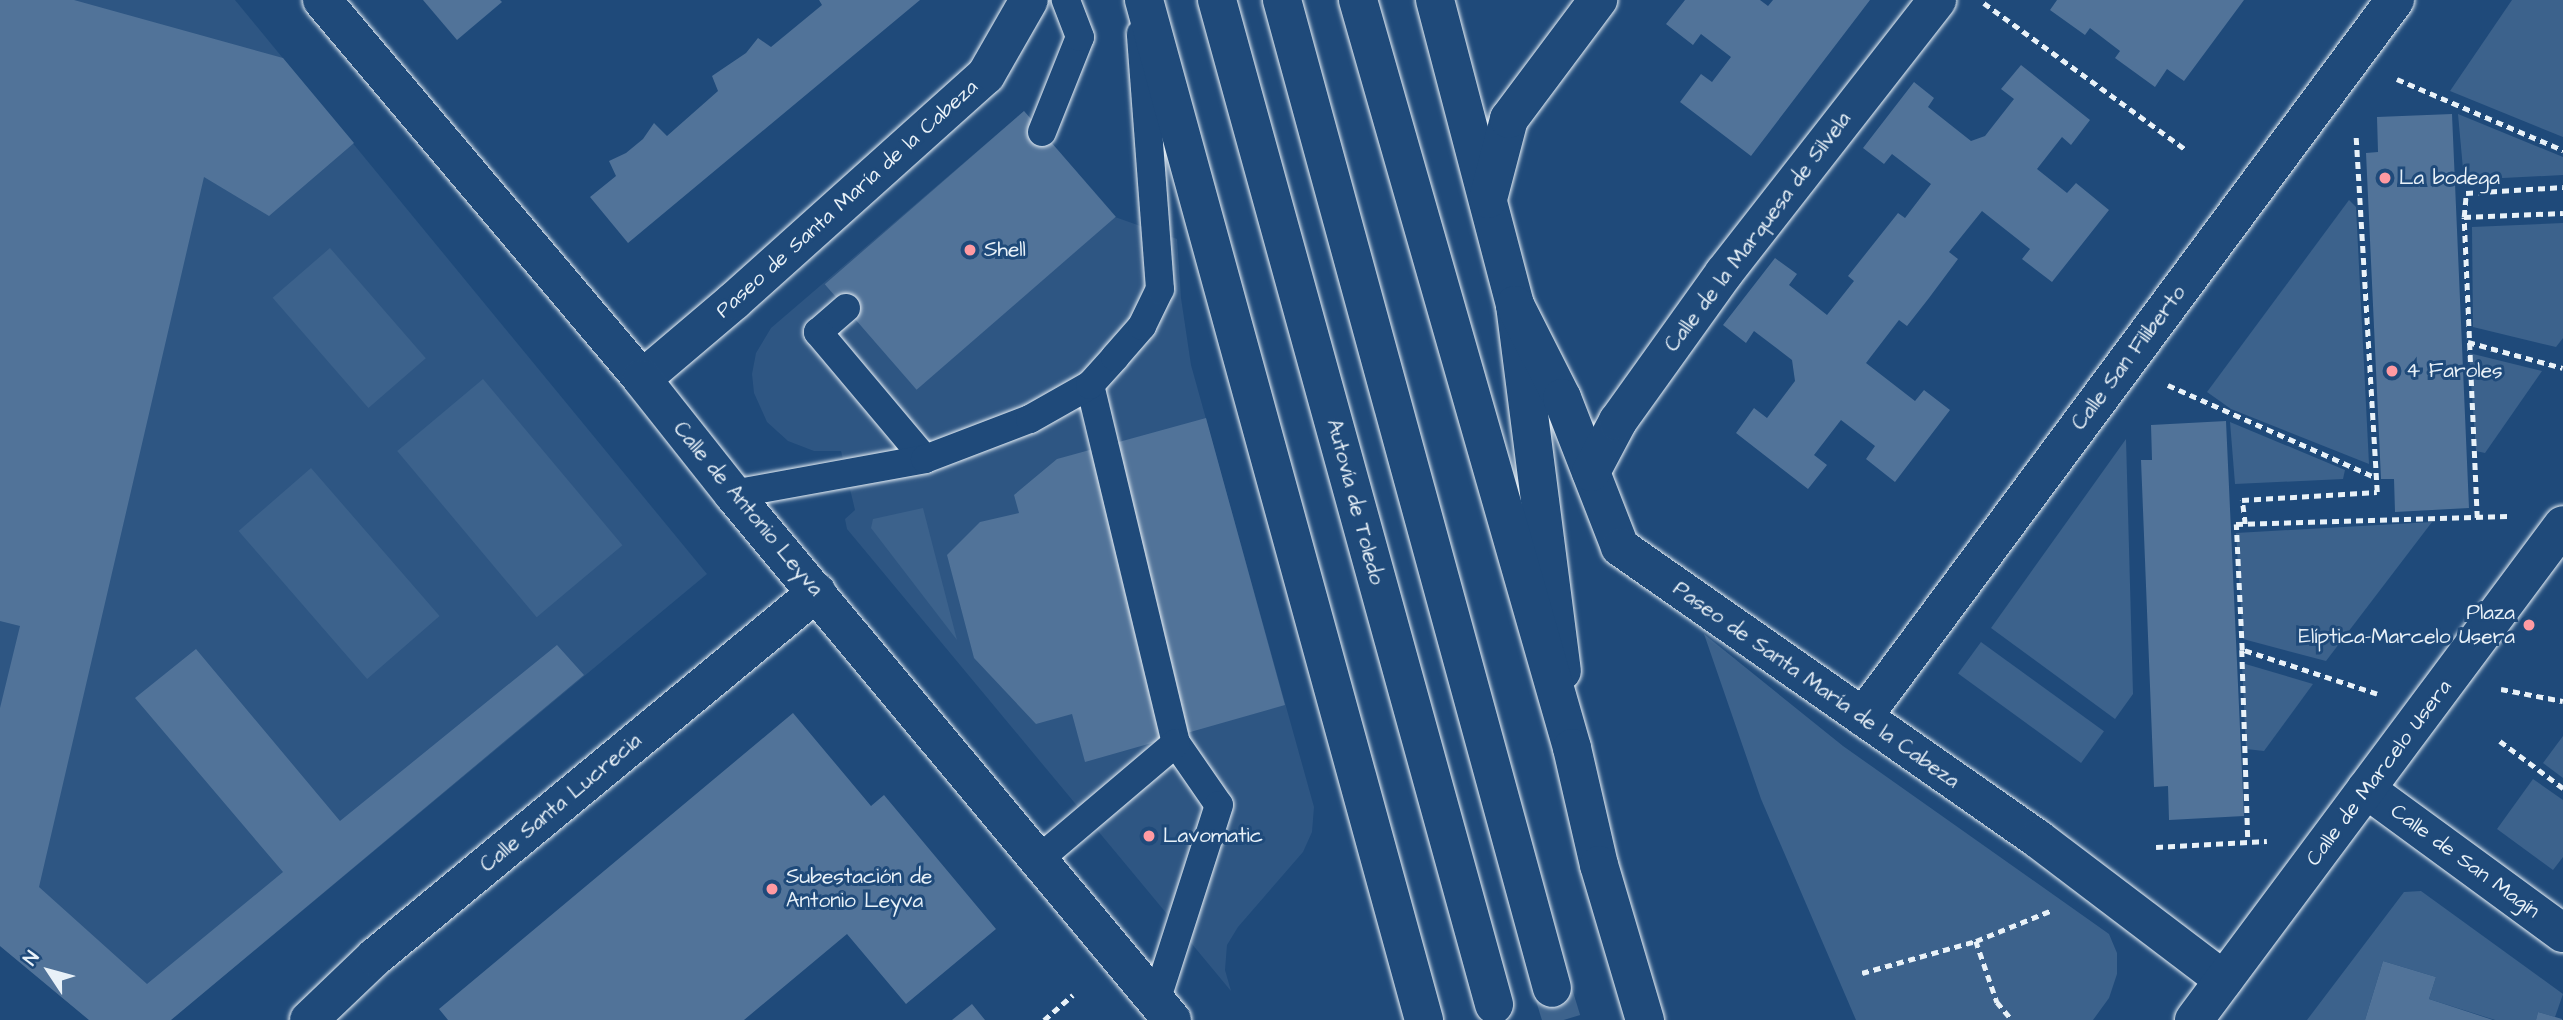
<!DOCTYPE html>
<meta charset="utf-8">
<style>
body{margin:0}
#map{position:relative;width:2563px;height:1020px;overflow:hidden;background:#1f4a7a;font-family:"Architects Daughter",sans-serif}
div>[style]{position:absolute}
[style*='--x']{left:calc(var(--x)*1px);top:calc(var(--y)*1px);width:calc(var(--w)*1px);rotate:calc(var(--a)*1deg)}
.built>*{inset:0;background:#2e5683}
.green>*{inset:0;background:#3c628c;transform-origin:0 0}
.building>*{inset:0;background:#517399;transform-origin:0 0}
.motorway-tunnel>*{height:38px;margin-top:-19px;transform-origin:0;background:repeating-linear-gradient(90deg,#3d638d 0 38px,transparent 0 57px)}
.path>*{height:4.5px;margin-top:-2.25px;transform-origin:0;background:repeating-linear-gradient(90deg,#e8f1f8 0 7px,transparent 0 12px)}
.roads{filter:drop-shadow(0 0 2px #e8f1f8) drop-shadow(0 0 2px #e8f1f8)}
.service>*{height:28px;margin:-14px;padding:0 14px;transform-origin:14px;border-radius:14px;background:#1f4a7a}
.minor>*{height:38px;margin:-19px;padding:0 19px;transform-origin:19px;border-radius:19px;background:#1f4a7a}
.secondary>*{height:38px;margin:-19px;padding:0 19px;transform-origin:19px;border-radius:19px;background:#1f4a7a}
.motorway>*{height:38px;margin:-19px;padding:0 19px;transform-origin:19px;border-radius:19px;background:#1f4a7a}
.dots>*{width:19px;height:19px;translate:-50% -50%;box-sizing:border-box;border:4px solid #1f4a7a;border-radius:50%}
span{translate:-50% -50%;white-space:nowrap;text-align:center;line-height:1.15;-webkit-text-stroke:6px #1f4a7a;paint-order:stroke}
.poi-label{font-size:21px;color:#e8f1f8}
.left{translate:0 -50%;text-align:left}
.right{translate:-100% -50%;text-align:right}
.street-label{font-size:21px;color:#e8f1f8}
.north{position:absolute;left:14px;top:936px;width:70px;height:70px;-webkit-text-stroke:5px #1f4a7a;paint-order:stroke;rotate:306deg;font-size:19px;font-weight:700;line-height:28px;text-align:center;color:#e8f1f8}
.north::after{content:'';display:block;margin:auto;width:24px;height:32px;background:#e8f1f8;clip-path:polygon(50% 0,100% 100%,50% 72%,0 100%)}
</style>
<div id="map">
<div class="built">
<div style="clip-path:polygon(0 0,235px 0,707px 574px,171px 1020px,89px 1020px,0 946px)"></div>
<div style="clip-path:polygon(1024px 111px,1115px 217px,1177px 239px,1181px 298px,1191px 365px,1314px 807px,1312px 832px,1303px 852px,1238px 927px,1227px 945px,1225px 970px,1231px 991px,847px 529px,845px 519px,855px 510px,841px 451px,814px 451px,788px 441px,767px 422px,754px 393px,752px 374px,756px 353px,771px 328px)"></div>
</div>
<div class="green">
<div style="clip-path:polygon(2512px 0,2563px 0,2563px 137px,2450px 91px)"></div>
<div style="clip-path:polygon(2458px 114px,2563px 157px,2563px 175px,2464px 180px)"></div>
<div style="clip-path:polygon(2349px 200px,2356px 207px,2369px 464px,2231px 409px,2207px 392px)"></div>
<div style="clip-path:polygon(2563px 223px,2563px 338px,2556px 347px,2473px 327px,2472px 227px)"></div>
<div style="left:330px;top:248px;width:146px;height:76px;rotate:49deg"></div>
<div style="clip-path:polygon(2469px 353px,2542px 371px,2485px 453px,2476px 451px)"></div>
<div style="left:483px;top:379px;width:217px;height:112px;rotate:50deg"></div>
<div style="clip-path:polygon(2230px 422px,2345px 470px,2343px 479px,2235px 484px)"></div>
<div style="clip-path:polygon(2126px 439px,2133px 694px,2115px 719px,1991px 628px)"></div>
<div style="left:311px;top:468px;width:196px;height:96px;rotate:49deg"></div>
<div style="clip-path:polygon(923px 508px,957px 640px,871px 528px,873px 519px)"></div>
<div style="clip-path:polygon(2432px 522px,2326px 661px,2243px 639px,2236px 533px)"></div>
<div style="clip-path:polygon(1704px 634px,1843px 746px,2109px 934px,2117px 953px,2117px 974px,2109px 998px,2093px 1020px,1856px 1020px,1761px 799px)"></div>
<div style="left:1981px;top:642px;width:152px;height:39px;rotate:36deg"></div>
<div style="clip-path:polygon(2242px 663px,2313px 684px,2264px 751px,2246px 749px)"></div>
<div style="clip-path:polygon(2563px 736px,2563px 778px,2543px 763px)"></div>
<div style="clip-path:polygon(2533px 779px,2563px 800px,2563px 857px,2553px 870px,2497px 829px)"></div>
<div style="clip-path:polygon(2421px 891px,2563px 994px,2555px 1017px,2538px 1012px,2536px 1020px,2495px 1020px,2429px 999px,2436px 977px,2383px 961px,2365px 1020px,2307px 1020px,2404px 892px)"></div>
</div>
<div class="building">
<div style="clip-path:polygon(0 0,74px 0,283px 58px,354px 143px,269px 216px,204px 177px,39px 887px,147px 984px,283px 872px,135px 698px,196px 649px,340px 821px,557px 645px,584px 675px,171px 1020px,89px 1020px,0 946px,0 708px,20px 626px,0 621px)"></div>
<div style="clip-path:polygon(423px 0,500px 0,502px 2px,457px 40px)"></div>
<div style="clip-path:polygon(819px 0,920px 0,628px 243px,590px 197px,616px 176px,609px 161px,626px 153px,643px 139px,654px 123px,667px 136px,718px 91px,712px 76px,746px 53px,758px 38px,771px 47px,822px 5px)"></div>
<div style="clip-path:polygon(1685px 0,1760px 0,1768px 6px,1773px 0,1870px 0,1751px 156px,1680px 102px,1701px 74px,1712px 82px,1731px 57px,1701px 34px,1693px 45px,1666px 24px)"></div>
<div style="clip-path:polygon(2057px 0,2244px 0,2184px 81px,2167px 69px,2155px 87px,2115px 58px,2120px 51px,2090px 28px,2085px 35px,2050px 10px)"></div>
<div style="clip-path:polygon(2021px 65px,2090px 120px,2071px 145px,2062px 137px,2037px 169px,2067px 193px,2076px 183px,2109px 210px,2052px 282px,2022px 259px,2030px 249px,1982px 211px,1949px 252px,1958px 259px,1929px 298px,1907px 326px,1899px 320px,1866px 363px,1915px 401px,1924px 390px,1950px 410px,1895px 482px,1866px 459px,1875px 446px,1841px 420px,1814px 455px,1827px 465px,1808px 489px,1736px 433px,1754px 408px,1767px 418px,1795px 381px,1792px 360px,1754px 331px,1746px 343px,1723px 325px,1775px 258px,1797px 274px,1789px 285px,1827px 315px,1854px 281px,1848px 276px,1898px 213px,1905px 218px,1931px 184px,1892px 154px,1884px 164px,1863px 148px,1914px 82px,1934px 98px,1928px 107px,1971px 141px,1985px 136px,2014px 99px,2001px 89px)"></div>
<div style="left:1024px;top:111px;width:140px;height:264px;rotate:49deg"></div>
<div style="clip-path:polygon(2452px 114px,2469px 508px,2395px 512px,2394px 479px,2381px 479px,2366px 153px,2378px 152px,2377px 117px)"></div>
<div style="clip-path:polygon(1206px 418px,1285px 705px,1085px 762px,1072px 714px,1036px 724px,974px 658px,947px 555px,980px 522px,1019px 513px,1014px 495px,1057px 459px)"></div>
<div style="clip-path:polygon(2226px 421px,2244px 816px,2169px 820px,2168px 786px,2154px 787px,2141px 460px,2152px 460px,2151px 425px)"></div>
<div style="clip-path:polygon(793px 713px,871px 806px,884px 795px,996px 929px,906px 1004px,847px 934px,744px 1020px,448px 1020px,439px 1009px)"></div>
<div style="clip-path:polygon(2383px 961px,2436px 977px,2429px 999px,2493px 1020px,2365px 1020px)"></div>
<div style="clip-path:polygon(972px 1004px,985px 1020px,952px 1020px)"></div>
<div style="clip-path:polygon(2538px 1012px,2562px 1019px,2562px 1020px,2536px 1020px)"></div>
</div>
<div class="motorway-tunnel">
<div style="--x:1552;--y:988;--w:34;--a:73"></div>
</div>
<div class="path">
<div style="--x:1984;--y:3;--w:248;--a:36"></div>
<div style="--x:2397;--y:79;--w:181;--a:23.2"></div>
<div style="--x:2464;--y:217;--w:99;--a:-2.3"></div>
<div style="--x:2468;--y:342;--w:98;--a:15.3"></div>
<div style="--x:2168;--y:385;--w:227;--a:24"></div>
<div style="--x:2477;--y:518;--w:301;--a:-92.5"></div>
<div style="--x:2464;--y:217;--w:24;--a:-85"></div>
<div style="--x:2466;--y:193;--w:97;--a:-3.5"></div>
<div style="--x:2245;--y:524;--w:24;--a:-97"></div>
<div style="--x:2242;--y:500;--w:135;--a:-3.4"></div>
<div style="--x:2377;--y:492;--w:355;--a:-93.4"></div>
<div style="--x:2242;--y:650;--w:191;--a:88.2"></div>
<div style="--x:2501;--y:689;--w:63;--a:11"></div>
<div style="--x:2377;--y:694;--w:142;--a:-161.9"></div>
<div style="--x:2242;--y:650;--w:126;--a:-92.7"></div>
<div style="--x:2236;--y:524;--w:272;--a:-1.7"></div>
<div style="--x:2500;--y:741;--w:79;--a:36.7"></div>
<div style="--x:2156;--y:847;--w:111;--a:-3.1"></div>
<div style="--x:1976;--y:941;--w:65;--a:71"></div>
<div style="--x:1997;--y:1002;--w:23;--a:50"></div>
<div style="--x:1862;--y:973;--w:118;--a:-15.7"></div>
<div style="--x:1976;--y:941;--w:80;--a:-22.1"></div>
<div style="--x:1044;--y:1020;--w:38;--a:-41"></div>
</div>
<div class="roads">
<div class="service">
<div style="--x:1042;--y:132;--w:102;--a:-68.2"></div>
<div style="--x:1080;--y:37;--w:40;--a:-111"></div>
<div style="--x:846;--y:308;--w:37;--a:139"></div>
<div style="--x:818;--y:332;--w:166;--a:49.9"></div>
<div style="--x:1090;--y:385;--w:368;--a:76.5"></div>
<div style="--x:1176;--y:743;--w:75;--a:55.3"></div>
<div style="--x:1219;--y:805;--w:206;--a:107.8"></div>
<div style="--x:733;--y:494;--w:195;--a:-10.3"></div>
<div style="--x:925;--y:459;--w:112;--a:-20.9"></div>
<div style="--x:1030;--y:419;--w:69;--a:-29.5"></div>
<div style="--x:1090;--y:385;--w:38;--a:-48"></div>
<div style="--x:1115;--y:357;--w:41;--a:-48.9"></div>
<div style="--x:1142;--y:326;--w:41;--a:-64.1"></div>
<div style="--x:1160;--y:289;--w:256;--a:-94.3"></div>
<div style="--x:1038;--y:860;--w:181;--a:-40.3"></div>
</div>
<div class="minor">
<div style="--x:1435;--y:0;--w:315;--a:75.3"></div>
<div style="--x:1515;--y:305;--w:369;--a:82.7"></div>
<div style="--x:1488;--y:199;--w:83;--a:-75.3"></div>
<div style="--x:1509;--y:119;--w:149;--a:-53.2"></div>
<div style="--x:1515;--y:305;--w:104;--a:63.2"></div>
<div style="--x:1562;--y:398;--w:160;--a:68.7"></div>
<div style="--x:1620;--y:547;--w:510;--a:34.94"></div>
<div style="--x:2038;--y:839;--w:233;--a:37.2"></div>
<div style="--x:642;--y:379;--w:121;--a:-40.3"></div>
<div style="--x:734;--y:301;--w:338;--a:-41.9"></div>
<div style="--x:986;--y:75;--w:86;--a:-60.2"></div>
<div style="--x:1591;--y:472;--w:58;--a:-62.1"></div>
<div style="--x:1618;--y:421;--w:182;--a:-54.4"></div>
<div style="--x:1724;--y:273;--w:346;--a:-52"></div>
<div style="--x:1863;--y:717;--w:893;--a:-53.43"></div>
<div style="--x:2366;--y:789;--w:244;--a:36.2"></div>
<div style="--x:309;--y:1020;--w:91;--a:-43.7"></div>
<div style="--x:375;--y:957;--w:573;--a:-39.55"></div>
</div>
<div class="secondary">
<div style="--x:322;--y:0;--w:496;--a:49.8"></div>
<div style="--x:642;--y:379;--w:147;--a:51.6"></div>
<div style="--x:733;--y:494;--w:685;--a:50.15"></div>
<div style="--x:2194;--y:1020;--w:617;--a:-53.3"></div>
</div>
<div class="motorway">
<div style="--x:1144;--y:0;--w:1058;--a:74.65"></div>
<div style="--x:1217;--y:0;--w:1042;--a:74.58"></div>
<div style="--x:1282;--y:0;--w:1024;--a:74.72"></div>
<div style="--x:1358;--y:0;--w:778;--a:74.03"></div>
<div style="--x:1572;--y:748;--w:120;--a:77"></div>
<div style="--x:1599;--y:865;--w:162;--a:73.5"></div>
</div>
</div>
<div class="dots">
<div style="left:2385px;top:178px;background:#ff9aa2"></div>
<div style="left:970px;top:250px;background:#ff9aa2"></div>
<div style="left:2392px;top:371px;background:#ff9aa2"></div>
<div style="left:2529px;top:625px;background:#ff9aa2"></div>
<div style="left:1149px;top:836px;background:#ff9aa2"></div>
<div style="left:772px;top:889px;background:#ff9aa2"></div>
</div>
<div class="poi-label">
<span class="left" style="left:2399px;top:178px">La bodega</span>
<span class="left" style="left:984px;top:250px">Shell</span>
<span class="left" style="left:2406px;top:371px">4 Faroles</span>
<span class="right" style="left:2515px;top:625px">Plaza<br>Elíptica-Marcelo Usera</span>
<span class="left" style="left:1163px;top:836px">Lavomatic</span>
<span class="left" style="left:786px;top:889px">Subestación de<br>Antonio Leyva</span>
</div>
<div class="street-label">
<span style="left:847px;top:199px;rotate:-42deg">Paseo de Santa María de la Cabeza</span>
<span style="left:1758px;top:232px;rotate:-53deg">Calle de la Marquesa de Silvela</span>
<span style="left:2129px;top:358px;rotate:-53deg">Calle San Filiberto</span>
<span style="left:1355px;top:502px;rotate:75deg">Autovía de Toledo</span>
<span style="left:748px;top:509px;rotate:50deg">Calle de Antonio Leyva</span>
<span style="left:1816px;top:685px;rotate:35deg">Paseo de Santa María de la Cabeza</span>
<span style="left:2379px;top:773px;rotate:-53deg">Calle de Marcelo Usera</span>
<span style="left:561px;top:803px;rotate:-40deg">Calle Santa Lucrecia</span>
<span style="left:2465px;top:861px;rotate:36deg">Calle de San Magín</span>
</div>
<div class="north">N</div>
</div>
